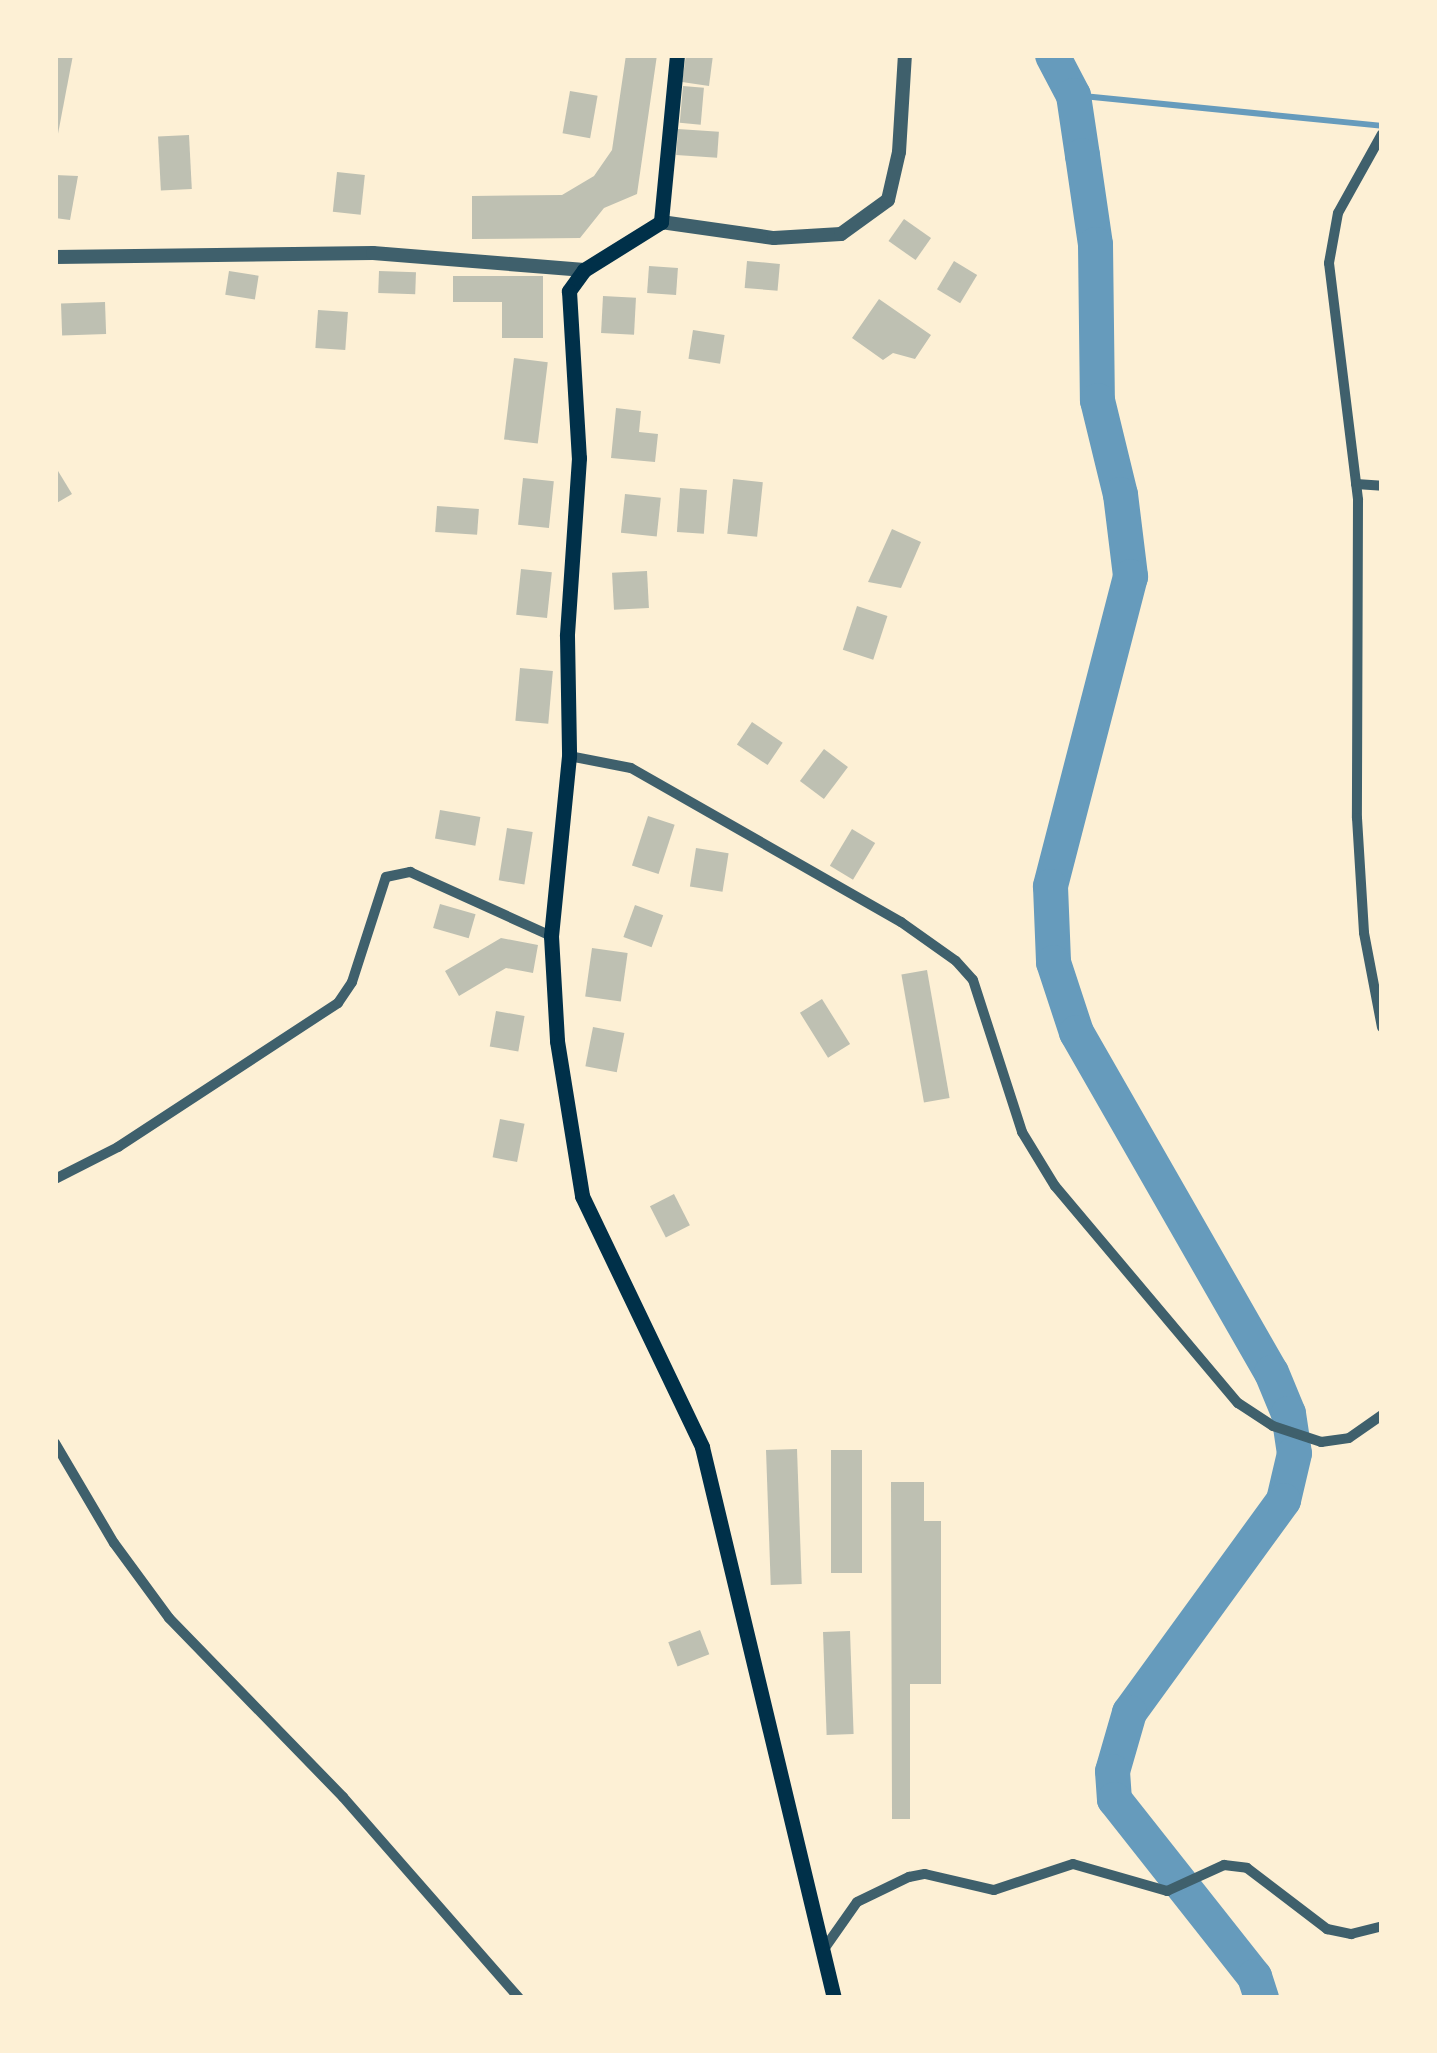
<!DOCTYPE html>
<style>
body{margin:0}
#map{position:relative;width:1437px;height:2053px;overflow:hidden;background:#fdf0d5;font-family:"Fira Sans",sans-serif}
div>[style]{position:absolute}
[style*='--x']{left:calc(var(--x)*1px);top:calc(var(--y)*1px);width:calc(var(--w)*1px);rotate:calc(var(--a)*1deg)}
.stream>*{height:6px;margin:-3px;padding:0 3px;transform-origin:3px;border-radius:3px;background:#669bbc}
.river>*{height:35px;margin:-17.5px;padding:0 17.5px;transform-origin:17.5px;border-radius:17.5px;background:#669bbc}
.building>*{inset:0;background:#bec0b2;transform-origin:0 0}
.minor>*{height:10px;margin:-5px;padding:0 5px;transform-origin:5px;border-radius:5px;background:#3f606c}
.tertiary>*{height:14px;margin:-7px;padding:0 7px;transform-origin:7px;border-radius:7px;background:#3f606c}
.secondary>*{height:15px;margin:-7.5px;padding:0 7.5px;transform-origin:7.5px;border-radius:7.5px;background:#003049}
span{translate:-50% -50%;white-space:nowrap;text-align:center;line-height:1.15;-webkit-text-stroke:8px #fdf0d5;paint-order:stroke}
.frame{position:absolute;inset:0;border:58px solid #fdf0d5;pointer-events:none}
</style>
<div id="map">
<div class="stream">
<div style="--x:1073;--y:95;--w:311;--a:5.7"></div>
</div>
<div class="river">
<div style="--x:1052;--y:55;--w:45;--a:62.3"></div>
<div style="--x:1073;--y:95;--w:61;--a:81.5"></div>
<div style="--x:1082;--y:155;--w:90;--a:81.7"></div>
<div style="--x:1095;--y:244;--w:156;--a:89.3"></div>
<div style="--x:1097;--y:400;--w:97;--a:76.3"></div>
<div style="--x:1120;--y:494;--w:83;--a:83"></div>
<div style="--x:1130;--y:576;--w:320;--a:104.5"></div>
<div style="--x:1050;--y:886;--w:76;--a:87.7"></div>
<div style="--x:1053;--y:962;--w:74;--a:71.8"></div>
<div style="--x:1076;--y:1032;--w:392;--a:60.2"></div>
<div style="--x:1271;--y:1372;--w:44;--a:67.5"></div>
<div style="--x:1288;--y:1413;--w:40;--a:81.5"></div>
<div style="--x:1294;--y:1453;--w:48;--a:103.2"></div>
<div style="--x:1283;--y:1500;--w:262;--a:126"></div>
<div style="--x:1129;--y:1712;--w:61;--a:106.1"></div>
<div style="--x:1112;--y:1771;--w:28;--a:86"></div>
<div style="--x:1114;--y:1799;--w:226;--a:51.7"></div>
<div style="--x:1254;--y:1976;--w:23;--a:72"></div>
</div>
<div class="building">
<div style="clip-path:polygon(55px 55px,73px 55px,57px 139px,55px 139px)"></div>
<div style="clip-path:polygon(626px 55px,657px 55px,637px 194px,604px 208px,580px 238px,472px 239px,472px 196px,562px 195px,594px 176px,612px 150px)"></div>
<div style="clip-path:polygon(686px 55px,713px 55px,709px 86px,682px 82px)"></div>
<div style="left:683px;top:86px;width:21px;height:37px;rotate:5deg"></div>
<div style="left:570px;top:91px;width:28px;height:43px;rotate:10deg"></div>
<div style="left:678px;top:129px;width:41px;height:26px;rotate:4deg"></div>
<div style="left:189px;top:135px;width:54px;height:31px;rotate:87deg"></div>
<div style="left:337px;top:172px;width:28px;height:40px;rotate:6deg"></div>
<div style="clip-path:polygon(55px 175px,78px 176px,70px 220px,55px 218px)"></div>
<div style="left:904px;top:219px;width:33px;height:27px;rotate:35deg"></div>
<div style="left:747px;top:261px;width:33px;height:27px;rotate:5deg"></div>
<div style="left:954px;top:261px;width:27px;height:33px;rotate:31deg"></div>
<div style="left:649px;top:266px;width:29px;height:27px;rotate:4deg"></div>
<div style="left:229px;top:271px;width:30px;height:24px;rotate:9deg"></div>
<div style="left:379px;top:271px;width:37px;height:22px;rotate:2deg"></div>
<div style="clip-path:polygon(453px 276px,543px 276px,543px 338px,502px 338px,502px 302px,453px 302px)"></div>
<div style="left:603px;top:296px;width:33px;height:37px;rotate:3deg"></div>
<div style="clip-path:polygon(879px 299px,931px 335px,915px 359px,893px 353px,883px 360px,852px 338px)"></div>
<div style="left:105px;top:302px;width:32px;height:44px;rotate:88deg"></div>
<div style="left:318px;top:310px;width:30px;height:38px;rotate:4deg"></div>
<div style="left:693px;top:330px;width:32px;height:29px;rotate:9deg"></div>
<div style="left:514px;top:358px;width:34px;height:82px;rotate:7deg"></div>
<div style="clip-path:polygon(616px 408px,641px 411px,639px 432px,658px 434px,655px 462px,611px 458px)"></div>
<div style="clip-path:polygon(55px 466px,72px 494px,55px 504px)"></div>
<div style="left:523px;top:478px;width:31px;height:47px;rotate:6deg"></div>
<div style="left:733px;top:479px;width:30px;height:55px;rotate:6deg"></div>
<div style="left:680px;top:488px;width:27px;height:44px;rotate:4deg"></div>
<div style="left:625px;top:494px;width:36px;height:39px;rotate:6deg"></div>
<div style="left:437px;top:506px;width:42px;height:26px;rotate:4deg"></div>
<div style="clip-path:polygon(892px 529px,921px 542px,901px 588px,868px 582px)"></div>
<div style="left:521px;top:569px;width:31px;height:46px;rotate:6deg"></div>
<div style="left:647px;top:571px;width:37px;height:35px;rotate:87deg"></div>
<div style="left:857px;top:606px;width:32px;height:46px;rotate:18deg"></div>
<div style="left:520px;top:668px;width:33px;height:53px;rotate:5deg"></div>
<div style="left:752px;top:722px;width:37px;height:27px;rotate:34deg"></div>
<div style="left:824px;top:749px;width:30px;height:40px;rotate:37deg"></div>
<div style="left:440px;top:810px;width:41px;height:29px;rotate:10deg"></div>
<div style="left:648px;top:816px;width:28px;height:52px;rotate:18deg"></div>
<div style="left:507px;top:828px;width:26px;height:53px;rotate:9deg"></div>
<div style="left:852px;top:829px;width:27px;height:43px;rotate:31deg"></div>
<div style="left:696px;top:848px;width:33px;height:39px;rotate:9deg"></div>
<div style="left:440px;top:904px;width:37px;height:25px;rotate:16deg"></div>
<div style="left:635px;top:905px;width:30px;height:34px;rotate:20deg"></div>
<div style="clip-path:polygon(501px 938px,538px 945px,533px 973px,506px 968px,459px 996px,445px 971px)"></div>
<div style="left:592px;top:948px;width:36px;height:49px;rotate:8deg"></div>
<div style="left:927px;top:970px;width:130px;height:26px;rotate:80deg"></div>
<div style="left:822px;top:999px;width:53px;height:26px;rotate:58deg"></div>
<div style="left:496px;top:1011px;width:29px;height:36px;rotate:10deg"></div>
<div style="left:593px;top:1027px;width:32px;height:40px;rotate:11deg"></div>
<div style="left:500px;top:1119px;width:25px;height:39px;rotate:11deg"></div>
<div style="left:674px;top:1194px;width:35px;height:27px;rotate:63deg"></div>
<div style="left:797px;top:1449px;width:135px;height:31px;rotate:88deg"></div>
<div style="left:831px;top:1450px;width:31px;height:123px"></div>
<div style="clip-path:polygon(891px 1482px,924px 1482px,924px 1521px,941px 1521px,941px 1684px,910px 1684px,910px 1819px,892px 1819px)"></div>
<div style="left:700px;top:1630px;width:26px;height:34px;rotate:69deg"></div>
<div style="left:850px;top:1631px;width:103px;height:27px;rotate:88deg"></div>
</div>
<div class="minor">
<div style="--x:1382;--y:134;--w:90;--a:119.1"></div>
<div style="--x:1338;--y:213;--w:51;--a:100.2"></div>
<div style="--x:1329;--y:263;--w:239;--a:83"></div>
<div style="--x:1358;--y:500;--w:318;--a:90.2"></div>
<div style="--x:1357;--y:818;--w:115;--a:86.5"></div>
<div style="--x:1364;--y:933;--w:96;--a:79.2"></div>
<div style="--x:1356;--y:484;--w:26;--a:4"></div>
<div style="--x:569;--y:756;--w:63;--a:11"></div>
<div style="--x:631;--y:768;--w:311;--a:29.7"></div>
<div style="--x:901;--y:922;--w:67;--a:35.3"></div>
<div style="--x:956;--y:961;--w:25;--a:48"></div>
<div style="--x:973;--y:980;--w:160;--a:72.1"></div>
<div style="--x:1022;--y:1132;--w:63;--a:58.6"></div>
<div style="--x:1055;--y:1186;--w:284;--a:49.9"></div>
<div style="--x:1238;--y:1403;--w:42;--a:33.3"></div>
<div style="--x:1273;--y:1426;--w:51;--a:18.4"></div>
<div style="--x:1321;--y:1442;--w:28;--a:-8"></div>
<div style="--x:1349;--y:1438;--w:40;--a:-34.9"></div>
<div style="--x:55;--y:1179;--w:71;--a:-26.9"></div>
<div style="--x:118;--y:1147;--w:263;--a:-33.2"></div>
<div style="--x:338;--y:1003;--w:25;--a:-56"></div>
<div style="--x:352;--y:982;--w:110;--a:-72.1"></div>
<div style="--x:386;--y:877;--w:25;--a:-12"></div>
<div style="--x:410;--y:872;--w:155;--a:24.4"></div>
<div style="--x:55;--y:1443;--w:116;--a:59.5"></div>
<div style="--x:114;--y:1543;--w:93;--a:53.7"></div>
<div style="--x:169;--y:1618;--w:250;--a:45.8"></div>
<div style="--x:343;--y:1797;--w:267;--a:48.8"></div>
<div style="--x:824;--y:1949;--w:57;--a:-54.9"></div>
<div style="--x:857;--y:1902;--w:58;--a:-25.7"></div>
<div style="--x:909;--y:1877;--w:16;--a:-11"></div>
<div style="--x:925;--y:1874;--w:71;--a:13.1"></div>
<div style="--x:994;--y:1890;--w:83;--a:-18.2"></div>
<div style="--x:1073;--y:1864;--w:98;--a:16"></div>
<div style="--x:1167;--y:1891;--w:63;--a:-24.5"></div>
<div style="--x:1224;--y:1865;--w:23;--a:7"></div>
<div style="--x:1247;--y:1868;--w:101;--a:37.3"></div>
<div style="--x:1327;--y:1929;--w:25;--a:12"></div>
<div style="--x:1351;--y:1934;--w:32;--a:-14"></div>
</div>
<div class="tertiary">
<div style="--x:661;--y:222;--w:114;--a:8.1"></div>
<div style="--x:774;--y:238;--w:67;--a:-3.4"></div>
<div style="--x:841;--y:234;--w:58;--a:-35.9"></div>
<div style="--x:888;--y:200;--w:49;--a:-77.1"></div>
<div style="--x:899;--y:152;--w:97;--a:-86.5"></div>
<div style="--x:55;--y:257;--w:318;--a:-0.7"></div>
<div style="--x:373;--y:253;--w:212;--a:4.6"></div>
</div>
<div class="secondary">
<div style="--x:677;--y:55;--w:168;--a:95.5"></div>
<div style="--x:661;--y:222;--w:91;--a:148.1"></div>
<div style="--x:584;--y:270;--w:26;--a:126"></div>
<div style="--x:569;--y:291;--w:167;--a:86.6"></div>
<div style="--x:579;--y:458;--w:178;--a:93.9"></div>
<div style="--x:567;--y:636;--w:120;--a:89"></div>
<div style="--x:569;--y:756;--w:181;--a:95.7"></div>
<div style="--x:551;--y:936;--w:105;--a:86.7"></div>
<div style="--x:557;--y:1041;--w:157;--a:80.8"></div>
<div style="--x:582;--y:1196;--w:278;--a:64.4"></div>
<div style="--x:702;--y:1447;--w:567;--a:76.53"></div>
</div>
<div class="frame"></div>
</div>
